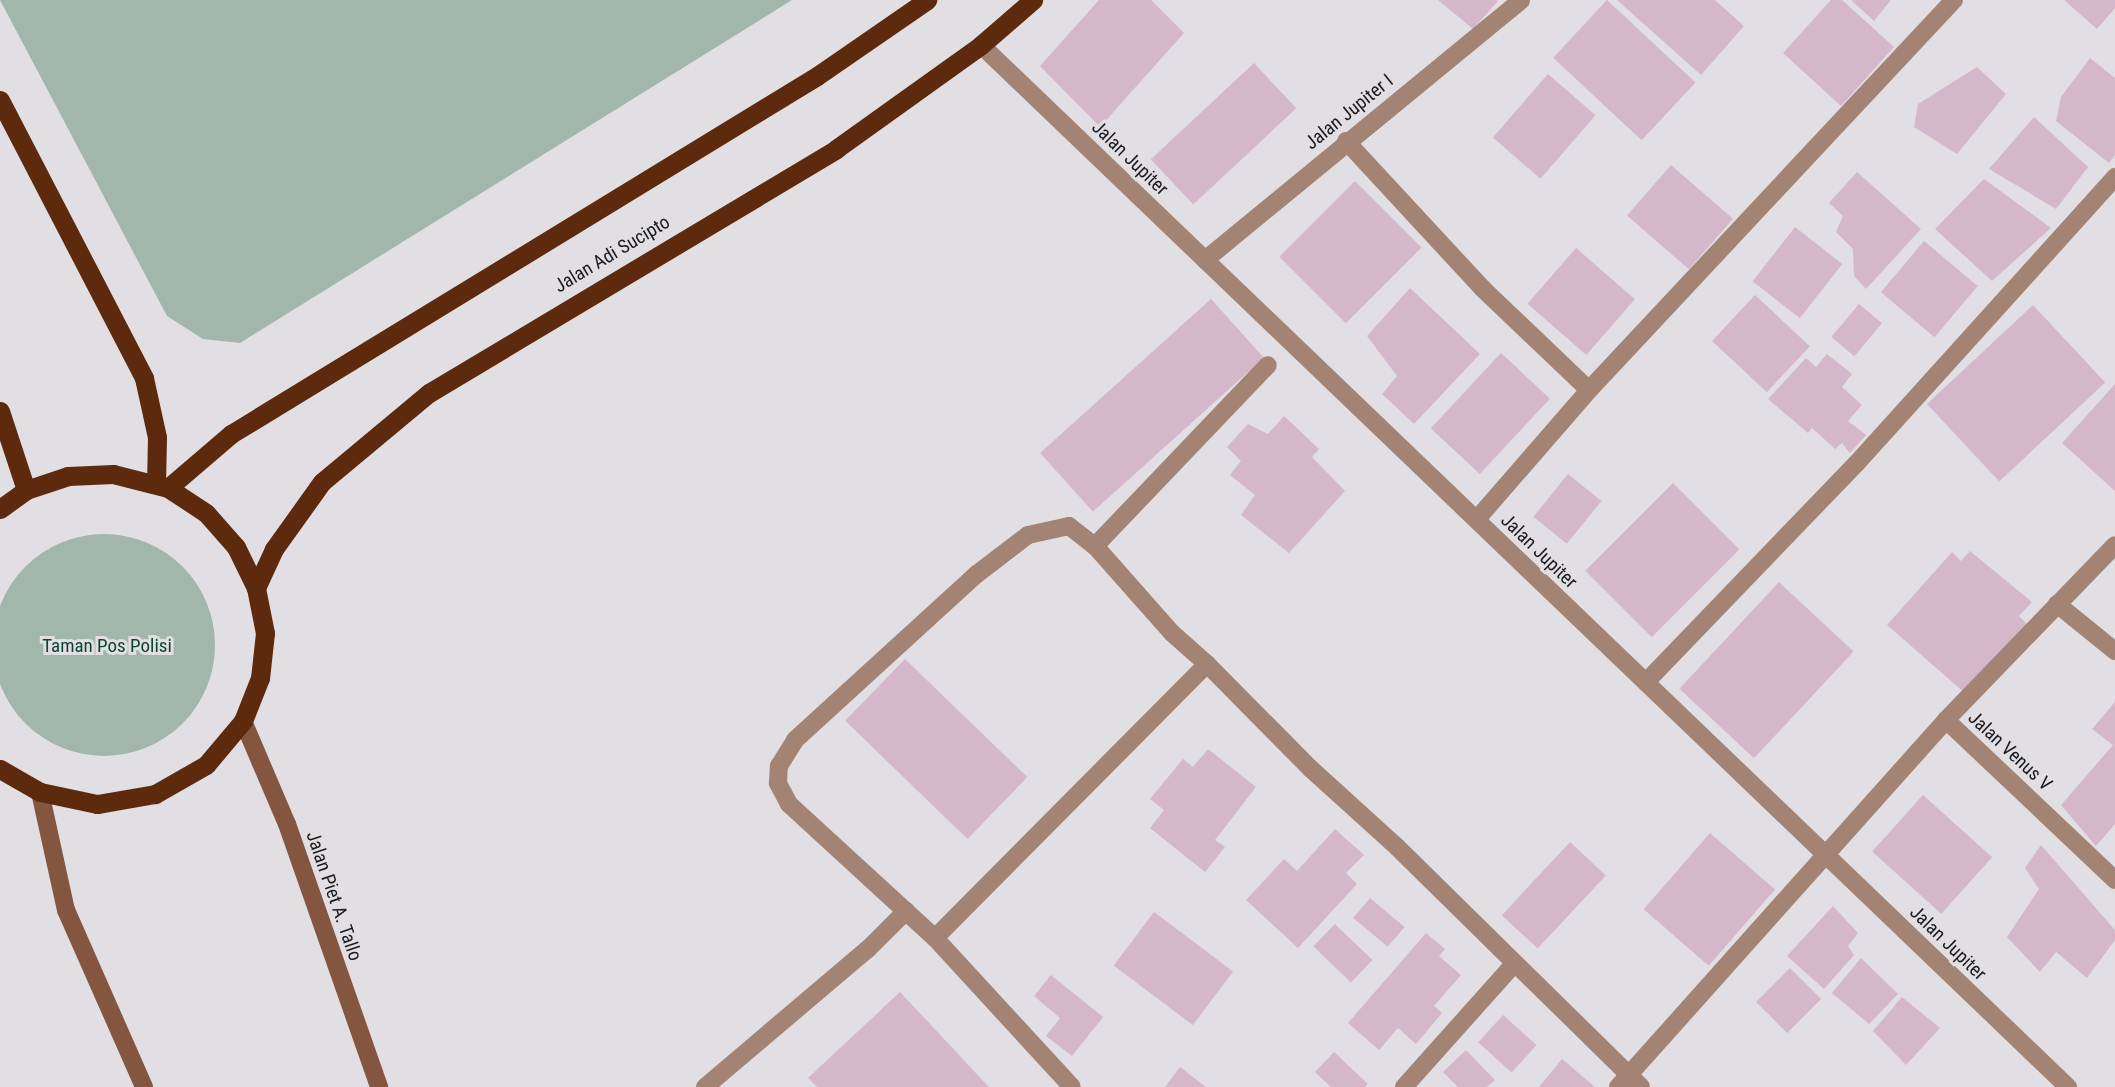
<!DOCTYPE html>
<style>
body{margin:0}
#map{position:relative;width:2115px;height:1087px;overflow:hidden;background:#e1dfe3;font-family:"Roboto Condensed",sans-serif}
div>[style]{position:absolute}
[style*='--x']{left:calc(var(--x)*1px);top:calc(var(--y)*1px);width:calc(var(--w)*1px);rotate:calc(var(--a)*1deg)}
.green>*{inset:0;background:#a3b6ab}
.round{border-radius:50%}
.building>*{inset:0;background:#d5b7ca;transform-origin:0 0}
.minor>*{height:18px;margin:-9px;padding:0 9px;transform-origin:9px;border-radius:9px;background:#a38373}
.secondary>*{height:18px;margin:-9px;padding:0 9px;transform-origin:9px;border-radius:9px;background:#84563f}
.trunk>*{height:19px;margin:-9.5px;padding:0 9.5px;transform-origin:9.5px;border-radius:9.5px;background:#5d2a0d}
span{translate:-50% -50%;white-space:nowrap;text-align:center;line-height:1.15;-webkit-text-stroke:6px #e1dfe3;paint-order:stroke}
.street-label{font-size:19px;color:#1b1a1c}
.park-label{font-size:19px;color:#0b452c}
</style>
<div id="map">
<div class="green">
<div style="clip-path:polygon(0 0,792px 0,240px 343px,203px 339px,167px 316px)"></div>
<div class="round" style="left:-7px;top:534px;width:222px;height:222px"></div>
</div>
<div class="building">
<div style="clip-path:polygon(1099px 0,1151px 0,1184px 33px,1100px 127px,1040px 66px)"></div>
<div style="clip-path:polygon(1438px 0,1496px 0,1498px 1px,1473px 29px)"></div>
<div style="left:1607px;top:0;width:121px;height:79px;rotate:43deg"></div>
<div style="clip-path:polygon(1617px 0,1715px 0,1744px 26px,1701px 75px)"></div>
<div style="clip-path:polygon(1831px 0,1842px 0,1894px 47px,1841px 106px,1783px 53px)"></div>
<div style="clip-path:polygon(1851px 0,1891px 0,1874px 21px)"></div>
<div style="clip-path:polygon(2064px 0,2115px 0,2115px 8px,2097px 29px)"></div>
<div style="clip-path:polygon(2090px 58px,2115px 78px,2115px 155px,2109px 163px,2056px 121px,2061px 97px)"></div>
<div style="left:1254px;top:63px;width:62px;height:141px;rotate:47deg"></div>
<div style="clip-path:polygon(1977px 67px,2006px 94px,1957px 154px,1914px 127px,1918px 104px)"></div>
<div style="left:1548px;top:74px;width:63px;height:84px;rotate:41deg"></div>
<div style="clip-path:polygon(2034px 117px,2088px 167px,2056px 209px,1989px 169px)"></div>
<div style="left:1671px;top:165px;width:82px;height:67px;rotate:41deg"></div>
<div style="clip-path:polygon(1857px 172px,1921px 229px,1866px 289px,1854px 276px,1853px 249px,1836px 232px,1843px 216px,1829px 203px)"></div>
<div style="clip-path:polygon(1984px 179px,2051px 228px,1992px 281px,1935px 229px)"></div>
<div style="left:1355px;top:181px;width:94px;height:107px;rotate:45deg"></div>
<div style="left:1795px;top:227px;width:60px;height:69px;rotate:38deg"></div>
<div style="left:1924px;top:241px;width:70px;height:67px;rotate:40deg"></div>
<div style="left:1576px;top:248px;width:78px;height:74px;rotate:41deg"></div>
<div style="clip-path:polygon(1410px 288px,1480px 354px,1414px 424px,1382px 394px,1397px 376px,1367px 336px)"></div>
<div style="left:1755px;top:295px;width:75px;height:63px;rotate:43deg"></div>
<div style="left:1211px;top:299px;width:79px;height:230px;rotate:48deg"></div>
<div style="left:1859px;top:304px;width:30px;height:43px;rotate:40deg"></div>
<div style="left:2033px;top:305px;width:106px;height:145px;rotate:47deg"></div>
<div style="left:1501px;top:353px;width:67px;height:103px;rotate:43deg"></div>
<div style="clip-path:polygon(1827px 354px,1852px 374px,1842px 387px,1862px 405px,1848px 421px,1866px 435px,1850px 453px,1842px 443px,1835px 449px,1812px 428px,1808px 433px,1768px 399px,1806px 358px,1816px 367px)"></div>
<div style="clip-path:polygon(2115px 384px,2115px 491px,2062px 443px)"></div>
<div style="clip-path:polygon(1284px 416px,1319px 449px,1312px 457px,1345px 491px,1289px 553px,1241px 515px,1255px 495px,1230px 475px,1241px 461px,1227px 447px,1248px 424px,1268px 434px)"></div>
<div style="left:1568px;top:474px;width:43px;height:55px;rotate:39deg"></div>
<div style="left:1673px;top:483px;width:94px;height:124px;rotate:45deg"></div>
<div style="clip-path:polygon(1970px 551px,2032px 602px,2019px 616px,2028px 625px,1966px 694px,1887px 625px,1952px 552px,1961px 561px)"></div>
<div style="left:1779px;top:582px;width:102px;height:146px;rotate:43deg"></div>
<div style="left:905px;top:659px;width:170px;height:86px;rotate:44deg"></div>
<div style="clip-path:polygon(2115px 702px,2115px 824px,2096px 846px,2061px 805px,2113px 745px,2092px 729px)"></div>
<div style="clip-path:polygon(1208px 749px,1256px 787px,1215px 840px,1225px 847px,1205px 872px,1150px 828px,1164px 810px,1150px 799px,1183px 759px,1193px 767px)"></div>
<div style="left:1923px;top:795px;width:93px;height:76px;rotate:42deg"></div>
<div style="clip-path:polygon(1335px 829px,1364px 855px,1346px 873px,1357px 884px,1298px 948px,1246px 900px,1284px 859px,1297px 871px)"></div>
<div style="left:1710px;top:833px;width:86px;height:101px;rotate:41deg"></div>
<div style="left:1570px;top:842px;width:49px;height:100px;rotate:43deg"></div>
<div style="clip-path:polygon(2041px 845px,2115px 930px,2115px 940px,2087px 978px,2056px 952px,2040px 972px,2007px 937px,2039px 889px,2025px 868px)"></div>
<div style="left:1370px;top:898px;width:45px;height:26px;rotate:40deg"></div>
<div style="clip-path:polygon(1833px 906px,1858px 933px,1848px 946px,1854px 955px,1824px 989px,1787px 956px)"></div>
<div style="left:1154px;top:912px;width:99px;height:67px;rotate:37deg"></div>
<div style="left:1335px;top:924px;width:52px;height:31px;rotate:44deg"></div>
<div style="clip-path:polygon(1426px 933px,1445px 949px,1439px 956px,1461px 975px,1434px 1006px,1442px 1013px,1416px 1044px,1398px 1028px,1379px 1050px,1348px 1023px)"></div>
<div style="clip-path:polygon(1861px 958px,1898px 994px,1869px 1024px,1832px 993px)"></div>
<div style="left:1790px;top:968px;width:44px;height:48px;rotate:45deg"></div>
<div style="clip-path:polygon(1051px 975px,1103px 1017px,1072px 1056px,1046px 1036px,1060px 1018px,1034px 996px)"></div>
<div style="clip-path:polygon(900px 992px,916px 1009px,989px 1087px,817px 1087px,808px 1078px)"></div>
<div style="clip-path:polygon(1902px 997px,1940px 1028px,1906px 1065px,1873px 1031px)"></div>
<div style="left:1503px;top:1015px;width:45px;height:37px;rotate:42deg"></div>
<div style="clip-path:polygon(1466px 1050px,1495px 1080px,1487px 1087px,1458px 1087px,1443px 1072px)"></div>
<div style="clip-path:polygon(1334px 1052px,1368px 1084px,1365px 1087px,1331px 1087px,1315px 1072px)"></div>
<div style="clip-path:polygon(1562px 1059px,1595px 1087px,1539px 1087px)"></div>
<div style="clip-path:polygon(1180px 1067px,1206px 1087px,1165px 1087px)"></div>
</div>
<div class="minor">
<div style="--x:981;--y:45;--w:1506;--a:43.79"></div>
<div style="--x:1346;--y:141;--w:202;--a:47.2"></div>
<div style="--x:1483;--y:289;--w:146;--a:43.6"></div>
<div style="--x:1205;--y:260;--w:409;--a:-39.4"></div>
<div style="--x:1477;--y:519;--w:171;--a:-49"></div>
<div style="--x:1589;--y:390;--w:534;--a:-46.9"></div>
<div style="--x:1095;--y:546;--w:250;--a:-46.3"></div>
<div style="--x:2057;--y:604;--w:75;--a:39"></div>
<div style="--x:1207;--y:664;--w:386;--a:134.8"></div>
<div style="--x:935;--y:938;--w:198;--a:-137.5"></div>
<div style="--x:789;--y:804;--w:24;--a:-118"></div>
<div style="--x:778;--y:783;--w:17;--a:-87"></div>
<div style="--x:779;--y:766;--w:31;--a:-58"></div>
<div style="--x:795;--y:740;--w:246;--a:-42.4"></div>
<div style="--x:977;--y:574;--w:64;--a:-37.4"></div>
<div style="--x:1028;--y:535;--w:42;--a:-12.4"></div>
<div style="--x:1069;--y:526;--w:33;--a:38"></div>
<div style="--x:1095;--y:546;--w:116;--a:48.5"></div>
<div style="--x:1172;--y:633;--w:47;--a:41.5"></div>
<div style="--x:1207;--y:664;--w:148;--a:45.3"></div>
<div style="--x:1311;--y:769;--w:116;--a:42.2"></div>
<div style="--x:1397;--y:847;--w:342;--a:44.5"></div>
<div style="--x:1646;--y:682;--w:303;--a:-46.1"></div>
<div style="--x:1856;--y:464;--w:387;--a:-47.9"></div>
<div style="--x:1946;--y:720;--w:243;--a:-46"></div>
<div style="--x:935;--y:938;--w:202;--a:47.4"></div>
<div style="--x:705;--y:1087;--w:214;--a:-40.3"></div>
<div style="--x:868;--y:949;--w:54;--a:-45"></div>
<div style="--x:1404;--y:1087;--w:165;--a:-48.2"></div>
<div style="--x:1618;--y:1087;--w:492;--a:-48.2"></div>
<div style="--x:1946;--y:720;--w:233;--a:43.4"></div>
</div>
<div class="secondary">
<div style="--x:243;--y:721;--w:112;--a:66.9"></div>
<div style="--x:287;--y:824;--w:279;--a:70.7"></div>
<div style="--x:40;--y:792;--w:121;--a:77.6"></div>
<div style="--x:66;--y:910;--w:193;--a:66.2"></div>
</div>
<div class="trunk">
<div style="--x:0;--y:100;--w:313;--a:62.6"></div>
<div style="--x:144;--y:378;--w:60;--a:77.6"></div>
<div style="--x:157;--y:437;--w:47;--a:91.2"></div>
<div style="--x:0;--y:411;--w:83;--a:71.8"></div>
<div style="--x:168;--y:488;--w:83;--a:-40.6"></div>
<div style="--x:231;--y:434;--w:687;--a:-31.42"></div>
<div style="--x:817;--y:76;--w:134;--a:-34.6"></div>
<div style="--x:0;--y:509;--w:32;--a:-36"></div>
<div style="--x:26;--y:490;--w:44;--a:-18.4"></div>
<div style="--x:68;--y:476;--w:45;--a:-2.5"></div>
<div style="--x:113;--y:474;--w:57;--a:14.3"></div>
<div style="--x:168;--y:488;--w:45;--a:33.3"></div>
<div style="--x:206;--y:513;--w:45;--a:48.6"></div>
<div style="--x:236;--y:547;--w:46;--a:64"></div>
<div style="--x:256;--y:588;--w:46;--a:78.7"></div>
<div style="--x:265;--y:633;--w:45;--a:96.3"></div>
<div style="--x:260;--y:678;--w:46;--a:111.6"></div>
<div style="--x:243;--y:721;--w:57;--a:130.1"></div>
<div style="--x:206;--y:765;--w:59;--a:150.4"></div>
<div style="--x:155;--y:794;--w:59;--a:170.2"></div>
<div style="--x:97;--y:804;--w:58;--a:-168.1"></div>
<div style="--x:40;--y:792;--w:46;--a:-150.1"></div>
<div style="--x:256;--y:588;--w:43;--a:-65.2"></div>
<div style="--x:274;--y:549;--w:82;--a:-54.4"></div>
<div style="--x:322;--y:482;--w:139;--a:-39.8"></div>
<div style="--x:429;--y:393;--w:475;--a:-30.9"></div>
<div style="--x:836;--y:149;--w:178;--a:-35.6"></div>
<div style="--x:981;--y:45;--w:69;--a:-40.9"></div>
</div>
<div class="street-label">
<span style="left:1349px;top:112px;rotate:-39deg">Jalan Jupiter I</span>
<span style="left:1130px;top:158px;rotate:44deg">Jalan Jupiter</span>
<span style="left:612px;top:254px;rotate:-31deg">Jalan Adi Sucipto</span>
<span style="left:1539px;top:551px;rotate:44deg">Jalan Jupiter</span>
<span style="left:2010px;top:751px;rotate:43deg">Jalan Venus V</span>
<span style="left:334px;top:896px;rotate:71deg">Jalan Piet A. Tallo</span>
<span style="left:1948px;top:943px;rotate:44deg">Jalan Jupiter</span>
</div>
<div class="park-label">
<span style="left:107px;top:646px">Taman Pos Polisi</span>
</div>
</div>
